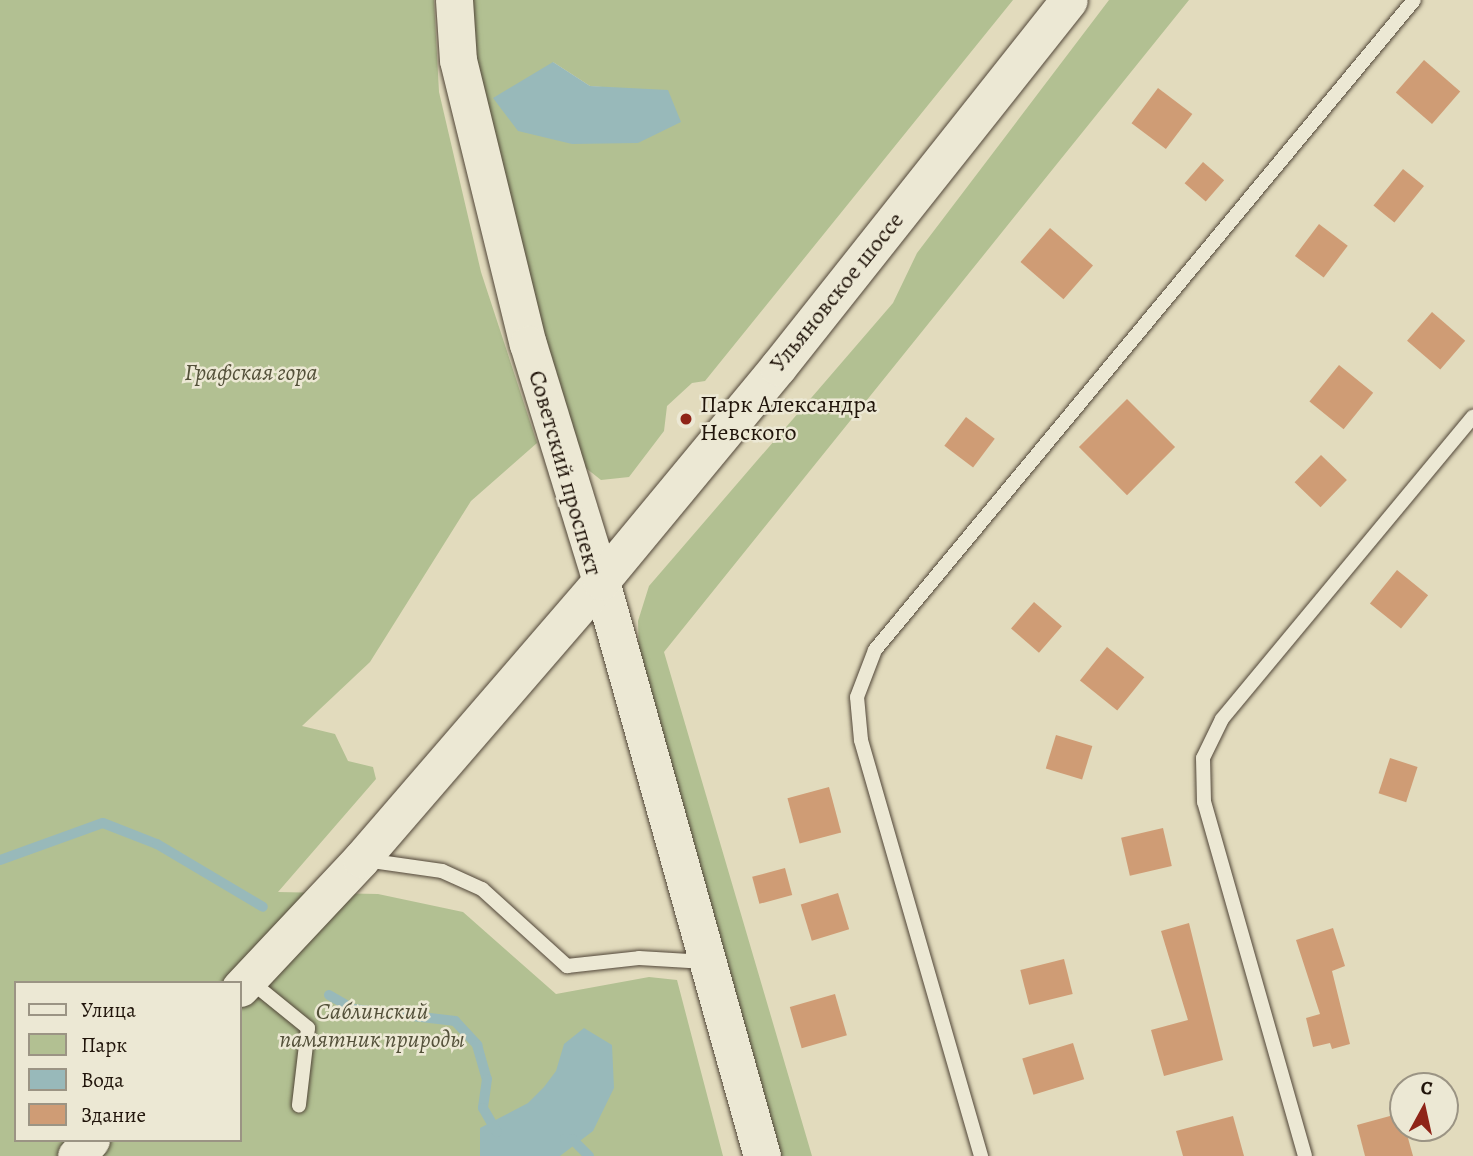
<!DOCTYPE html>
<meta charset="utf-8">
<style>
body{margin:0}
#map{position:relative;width:1473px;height:1156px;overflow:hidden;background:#e2dbbd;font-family:Alegreya,serif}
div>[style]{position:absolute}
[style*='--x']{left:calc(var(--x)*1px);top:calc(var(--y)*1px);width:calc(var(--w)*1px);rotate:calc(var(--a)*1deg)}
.green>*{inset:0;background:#b2c092}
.water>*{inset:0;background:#98b9ba}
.stream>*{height:10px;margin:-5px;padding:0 5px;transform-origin:5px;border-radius:5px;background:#98b9ba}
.building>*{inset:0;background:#cf9c75;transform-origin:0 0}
.roads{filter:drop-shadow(0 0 2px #514638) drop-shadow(0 0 2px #514638)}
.lane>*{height:14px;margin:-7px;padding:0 7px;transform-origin:7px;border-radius:7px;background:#ece8d4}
.secondary>*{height:37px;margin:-18.5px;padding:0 18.5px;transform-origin:18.5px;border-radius:18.5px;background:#ece8d4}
.dots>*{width:19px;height:19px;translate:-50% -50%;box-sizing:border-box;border:4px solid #ece8d4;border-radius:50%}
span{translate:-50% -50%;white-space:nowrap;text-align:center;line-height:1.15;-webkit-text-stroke:5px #ece8d4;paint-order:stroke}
.street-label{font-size:24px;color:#21150b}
.park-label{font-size:24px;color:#54513a;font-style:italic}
.poi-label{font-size:24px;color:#21150b}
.left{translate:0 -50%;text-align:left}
.legend{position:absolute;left:14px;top:981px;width:228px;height:161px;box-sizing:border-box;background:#ece8d4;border:2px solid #9b9484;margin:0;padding:9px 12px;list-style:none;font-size:21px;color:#21150b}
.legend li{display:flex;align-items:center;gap:14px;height:35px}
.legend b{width:35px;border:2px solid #9b9484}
.north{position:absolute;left:1389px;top:1072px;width:70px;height:70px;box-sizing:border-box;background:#ece8d4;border:2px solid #9b9484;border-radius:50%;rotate:8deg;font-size:19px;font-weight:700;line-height:28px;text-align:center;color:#21150b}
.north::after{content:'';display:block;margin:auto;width:24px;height:32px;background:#8f2418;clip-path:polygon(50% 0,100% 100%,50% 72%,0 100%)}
</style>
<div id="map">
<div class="green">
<div style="clip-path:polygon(evenodd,0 0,434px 0,439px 92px,481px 272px,537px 443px,471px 501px,370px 662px,302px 726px,335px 734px,348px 761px,373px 767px,376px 779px,278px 892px,378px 894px,463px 912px,556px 994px,649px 977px,677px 980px,723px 1156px,0 1156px,0 0,16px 983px,240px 983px,240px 1140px,16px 1140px,16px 983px)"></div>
<div style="clip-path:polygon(evenodd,463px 0,1013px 0,705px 381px,692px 383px,667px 406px,664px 431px,629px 477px,601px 480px,577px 461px,514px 260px,463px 0,553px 62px,590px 86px,627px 89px,572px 144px,553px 62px)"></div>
<div style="clip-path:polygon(1109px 0,1189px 0,664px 652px,812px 1156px,781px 1156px,639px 657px,638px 621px,649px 586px,893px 303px,917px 253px)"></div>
</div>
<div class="water">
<div style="clip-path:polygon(553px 62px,590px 86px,668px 90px,681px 122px,638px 143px,572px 144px,518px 131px,493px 98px)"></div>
<div style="clip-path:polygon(584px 1028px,612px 1045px,614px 1088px,593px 1131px,560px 1156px,480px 1156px,480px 1128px,528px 1103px,544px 1087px,556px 1071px,564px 1044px)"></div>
</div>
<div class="stream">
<div style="--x:0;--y:860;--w:109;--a:-19.8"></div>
<div style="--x:103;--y:823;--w:58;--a:21.3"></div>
<div style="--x:157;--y:844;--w:123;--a:30.7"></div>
<div style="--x:329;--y:995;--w:28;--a:30"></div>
<div style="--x:353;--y:1009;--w:103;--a:6.7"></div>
<div style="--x:455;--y:1021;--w:33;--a:47"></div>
<div style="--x:477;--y:1045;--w:35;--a:74"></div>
<div style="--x:487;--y:1079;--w:29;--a:98"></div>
<div style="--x:483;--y:1108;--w:28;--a:60"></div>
<div style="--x:565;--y:1139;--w:7;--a:0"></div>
<div style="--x:572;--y:1139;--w:24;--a:45"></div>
</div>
<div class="building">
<div style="left:1424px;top:60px;width:48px;height:43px;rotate:41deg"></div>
<div style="left:1158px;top:88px;width:43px;height:44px;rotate:37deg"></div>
<div style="left:1203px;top:162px;width:28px;height:28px;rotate:41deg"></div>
<div style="left:1403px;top:169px;width:27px;height:47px;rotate:39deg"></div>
<div style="left:1319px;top:224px;width:36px;height:40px;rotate:37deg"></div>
<div style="left:1050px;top:228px;width:57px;height:45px;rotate:41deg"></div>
<div style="left:1432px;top:312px;width:44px;height:38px;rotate:41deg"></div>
<div style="left:1339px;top:365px;width:44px;height:47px;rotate:39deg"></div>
<div style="left:1127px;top:399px;width:68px;height:68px;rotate:45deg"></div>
<div style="left:966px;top:417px;width:36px;height:36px;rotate:37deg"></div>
<div style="left:1321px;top:455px;width:36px;height:38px;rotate:44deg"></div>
<div style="left:1397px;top:570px;width:40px;height:43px;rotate:39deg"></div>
<div style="left:1034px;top:602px;width:37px;height:35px;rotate:41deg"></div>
<div style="left:1107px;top:647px;width:48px;height:43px;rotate:39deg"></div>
<div style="left:1056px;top:735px;width:38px;height:35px;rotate:17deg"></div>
<div style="left:1390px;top:758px;width:29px;height:37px;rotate:18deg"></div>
<div style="left:829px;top:787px;width:47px;height:43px;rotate:75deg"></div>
<div style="left:1163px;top:828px;width:39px;height:43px;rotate:77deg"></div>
<div style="left:785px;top:868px;width:28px;height:34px;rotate:75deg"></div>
<div style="left:838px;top:893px;width:38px;height:39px;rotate:73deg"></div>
<div style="clip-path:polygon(1189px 923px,1223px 1060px,1164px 1076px,1151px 1030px,1188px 1020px,1161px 931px)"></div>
<div style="clip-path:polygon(1333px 928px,1345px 966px,1332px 971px,1350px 1044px,1332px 1049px,1330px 1043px,1313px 1047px,1306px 1018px,1320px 1014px,1296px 940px)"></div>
<div style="left:1064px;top:959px;width:36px;height:45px;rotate:76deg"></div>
<div style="left:835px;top:994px;width:43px;height:47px;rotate:74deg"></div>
<div style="left:1073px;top:1043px;width:38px;height:53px;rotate:73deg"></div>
<div style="clip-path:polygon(1401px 1113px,1413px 1156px,1365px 1156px,1357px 1125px)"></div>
<div style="clip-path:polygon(1233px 1116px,1244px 1156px,1183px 1156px,1176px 1131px)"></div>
</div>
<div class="roads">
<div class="lane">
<div style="--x:365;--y:860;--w:78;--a:8.1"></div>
<div style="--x:442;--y:871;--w:44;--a:24.2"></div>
<div style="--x:482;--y:889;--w:115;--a:42.2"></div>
<div style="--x:567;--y:966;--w:72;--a:-6.3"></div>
<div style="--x:639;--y:958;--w:67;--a:3.4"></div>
<div style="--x:249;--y:980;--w:76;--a:39.1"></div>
<div style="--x:308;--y:1028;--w:78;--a:96.7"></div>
<div style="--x:981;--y:1156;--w:433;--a:-106.1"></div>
<div style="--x:861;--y:740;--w:43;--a:-95.3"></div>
<div style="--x:857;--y:697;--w:50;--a:-69"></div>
<div style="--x:875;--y:650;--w:844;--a:-50.33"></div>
<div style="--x:1305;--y:1156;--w:368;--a:-105.9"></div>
<div style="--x:1204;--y:802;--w:44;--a:-91.3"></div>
<div style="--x:1203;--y:758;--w:43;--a:-64"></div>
<div style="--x:1222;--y:719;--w:393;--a:-50.3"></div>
</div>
<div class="secondary">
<div style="--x:454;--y:0;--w:60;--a:86.2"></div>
<div style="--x:458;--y:60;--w:292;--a:76.2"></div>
<div style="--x:528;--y:344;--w:248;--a:72.9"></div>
<div style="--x:601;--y:581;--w:597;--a:74.36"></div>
<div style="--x:240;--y:988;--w:177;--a:-46.8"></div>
<div style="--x:361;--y:859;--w:367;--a:-49.2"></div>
<div style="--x:601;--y:581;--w:278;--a:-50.4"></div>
<div style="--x:778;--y:367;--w:468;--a:-51.6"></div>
<div style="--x:76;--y:1156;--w:22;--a:-47"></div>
</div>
</div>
<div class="dots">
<div style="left:686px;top:419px;background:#8f2418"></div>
</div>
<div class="street-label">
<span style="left:837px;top:292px;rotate:-51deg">Ульяновское шоссе</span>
<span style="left:565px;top:473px;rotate:74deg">Советский проспект</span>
</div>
<div class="park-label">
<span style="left:251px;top:373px">Графская гора</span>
<span style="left:372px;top:1026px">Саблинский<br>памятник природы</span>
</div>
<div class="poi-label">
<span class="left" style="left:700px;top:419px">Парк Александра<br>Невского</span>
</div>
<ul class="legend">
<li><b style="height:9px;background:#ece8d4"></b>Улица</li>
<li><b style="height:19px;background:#b2c092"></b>Парк</li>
<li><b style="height:19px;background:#98b9ba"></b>Вода</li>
<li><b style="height:19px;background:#cf9c75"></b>Здание</li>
</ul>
<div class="north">С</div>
</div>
